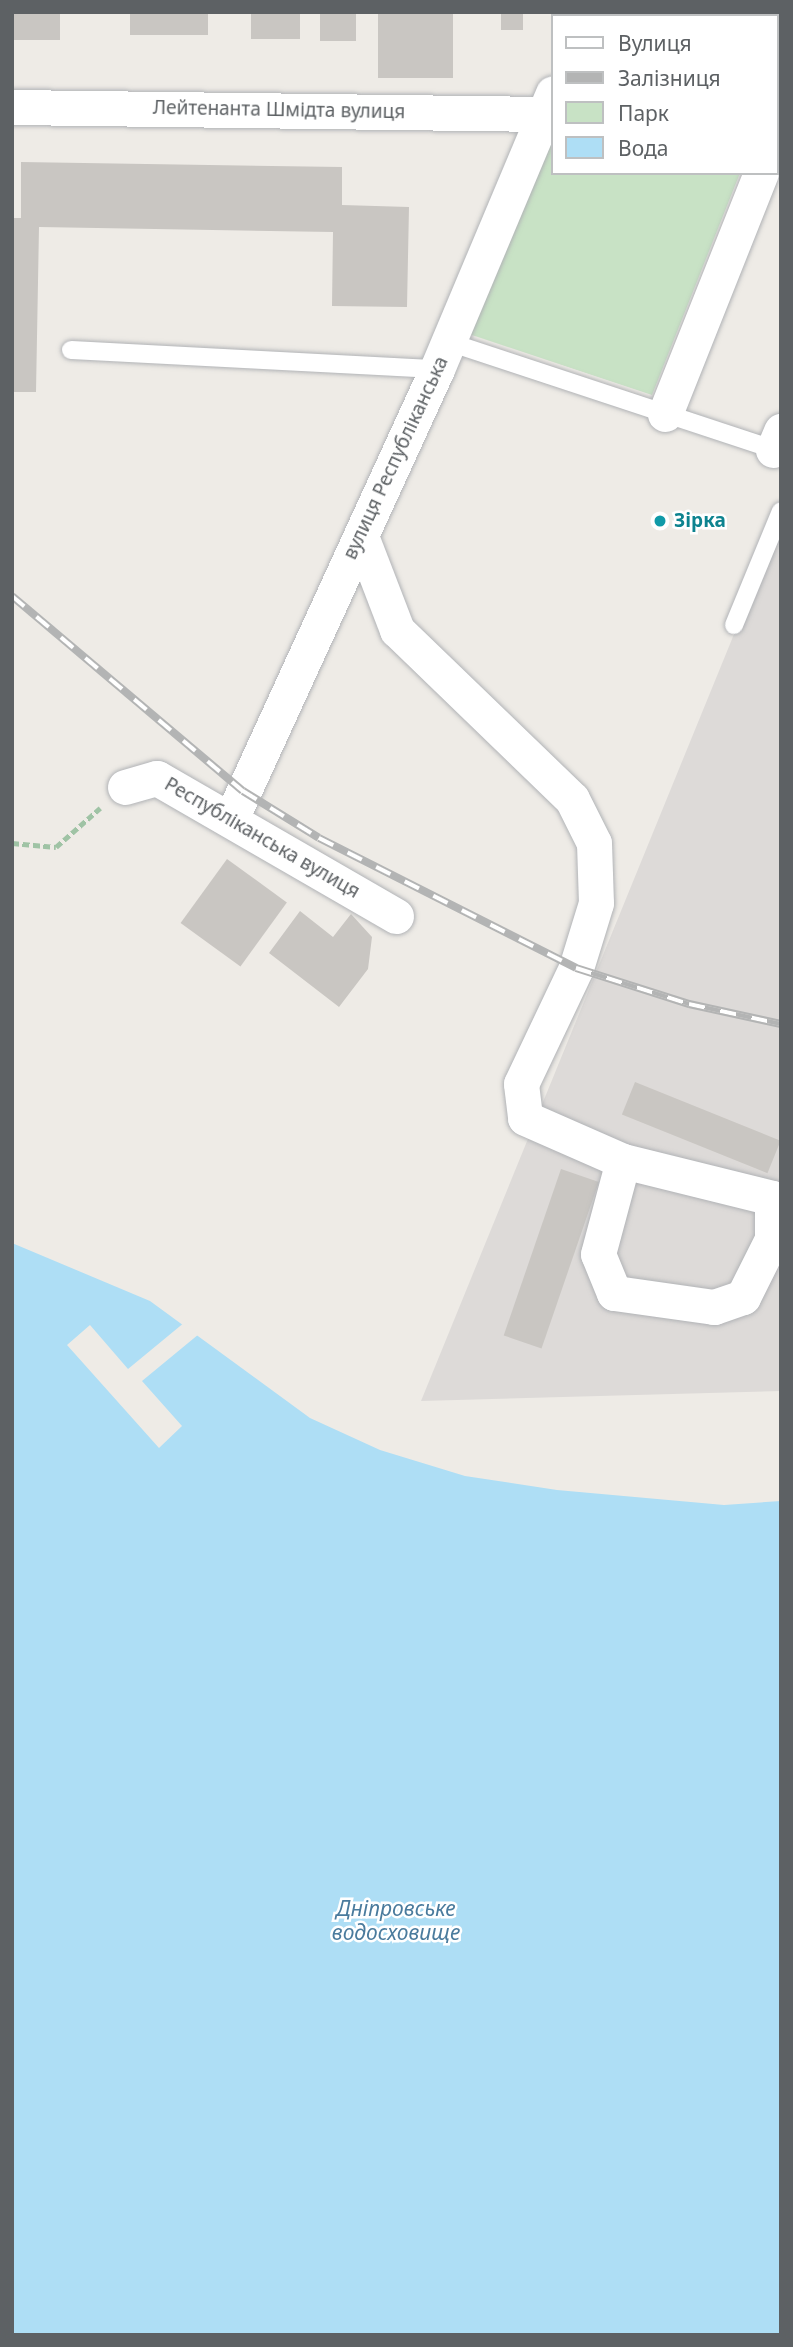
<!DOCTYPE html>
<meta charset="utf-8">
<style>
body{margin:0}
#map{position:relative;width:793px;height:2347px;overflow:hidden;background:#eeebe6;font-family:"Noto Sans",sans-serif}
div>[style]{position:absolute}
[style*='--x']{left:calc(var(--x)*1px);top:calc(var(--y)*1px);width:calc(var(--w)*1px);rotate:calc(var(--a)*1deg)}
.industrial>*{inset:0;background:#dddad8}
.green>*{inset:0;background:#c8e2c5}
.water>*{inset:0;background:#aedef5}
.pier>*{inset:0;background:#eeebe6}
.building>*{inset:0;background:#c9c6c2;transform-origin:0 0}
.path>*{height:4.5px;margin-top:-2.25px;transform-origin:0;background:repeating-linear-gradient(90deg,#9fc3a5 0 7px,transparent 0 10.5px)}
.roads{filter:drop-shadow(0 0 2px #b1b3b6) drop-shadow(0 0 2px #b1b3b6)}
.service>*{height:18px;margin:-9px;padding:0 9px;transform-origin:9px;border-radius:9px;background:#fff}
.minor>*{height:35px;margin:-17.5px;padding:0 17.5px;transform-origin:17.5px;border-radius:17.5px;background:#fff}
.rail>*{height:8px;margin-top:-4px;transform-origin:0;background:repeating-linear-gradient(90deg,#fff 0 16px,#b3b4b4 0 32px);box-sizing:border-box;border-block:2px solid #b3b4b4}
.dots>*{width:19px;height:19px;translate:-50% -50%;box-sizing:border-box;border:4px solid #fff;border-radius:50%}
span{translate:-50% -50%;white-space:nowrap;text-align:center;line-height:1.15;-webkit-text-stroke:5px #fff;paint-order:stroke}
.street-label{font-size:19px;color:#5d6164}
.culture-label{font-size:19px;color:#0d838f;font-weight:700}
.left{translate:0 -50%;text-align:left}
.water-label{font-size:21px;color:#4a7b9d;font-style:italic}
.frame{position:absolute;inset:0;border:14px solid #5d6164;pointer-events:none}
.legend{position:absolute;left:551px;top:14px;width:228px;height:161px;box-sizing:border-box;background:#fff;border:2px solid #bec0c1;margin:0;padding:9px 12px;list-style:none;font-size:21px;color:#5d6164}
.legend li{display:flex;align-items:center;gap:14px;height:35px}
.legend b{width:35px;border:2px solid #bec0c1}
</style>
<div id="map">
<div class="industrial">
<div style="clip-path:polygon(781px 519px,781px 1391px,421px 1401px)"></div>
</div>
<div class="green">
<div style="clip-path:polygon(599px 12px,781px 12px,781px 71px,777px 80px,777px 16px)"></div>
<div style="clip-path:polygon(553px 126px,553px 173px,740px 173px,652px 395px,469px 334px)"></div>
</div>
<div class="water">
<div style="clip-path:polygon(12px 1243px,150px 1301px,310px 1418px,380px 1450px,465px 1476px,557px 1490px,724px 1505px,781px 1501px,781px 2335px,12px 2335px)"></div>
</div>
<div class="pier">
<div style="clip-path:polygon(185px 1322px,199px 1334px,142px 1381px,182px 1426px,159px 1448px,67px 1345px,90px 1325px,128px 1369px)"></div>
</div>
<div class="building">
<div style="left:12px;top:12px;width:48px;height:28px"></div>
<div style="left:130px;top:12px;width:78px;height:23px"></div>
<div style="left:251px;top:12px;width:49px;height:27px"></div>
<div style="left:320px;top:12px;width:36px;height:29px"></div>
<div style="left:378px;top:12px;width:75px;height:66px"></div>
<div style="left:501px;top:12px;width:22px;height:18px"></div>
<div style="clip-path:polygon(21px 162px,342px 167px,342px 205px,409px 207px,407px 307px,332px 306px,333px 232px,39px 227px,36px 392px,12px 392px,12px 218px,21px 218px)"></div>
<div style="left:227px;top:859px;width:74px;height:79px;rotate:36deg"></div>
<div style="clip-path:polygon(300px 911px,333px 937px,351px 914px,372px 937px,368px 969px,339px 1007px,269px 953px)"></div>
<div style="left:635px;top:1082px;width:157px;height:35px;rotate:22deg"></div>
<div style="left:561px;top:1169px;width:40px;height:176px;rotate:19deg"></div>
</div>
<div class="path">
<div style="--x:12;--y:843;--w:44;--a:5.2"></div>
<div style="--x:56;--y:847;--w:59;--a:-41.6"></div>
</div>
<div class="roads">
<div class="service">
<div style="--x:449;--y:342;--w:347;--a:18.3"></div>
<div style="--x:71;--y:350;--w:366;--a:3"></div>
<div style="--x:734;--y:625;--w:123;--a:-67.6"></div>
</div>
<div class="minor">
<div style="--x:584;--y:16;--w:4;--a:-63"></div>
<div style="--x:12;--y:107;--w:533;--a:0.75"></div>
<div style="--x:777;--y:131;--w:9;--a:-63"></div>
<div style="--x:665;--y:414;--w:259;--a:-68.3"></div>
<div style="--x:773;--y:450;--w:21;--a:-67"></div>
<div style="--x:361;--y:536;--w:101;--a:69"></div>
<div style="--x:397;--y:630;--w:243;--a:44"></div>
<div style="--x:572;--y:799;--w:49;--a:63.4"></div>
<div style="--x:594;--y:843;--w:60;--a:88.1"></div>
<div style="--x:596;--y:903;--w:68;--a:107.1"></div>
<div style="--x:576;--y:968;--w:128;--a:115.4"></div>
<div style="--x:521;--y:1084;--w:34;--a:83"></div>
<div style="--x:525;--y:1118;--w:107;--a:23.7"></div>
<div style="--x:623;--y:1161;--w:154;--a:13.9"></div>
<div style="--x:772;--y:1198;--w:41;--a:90"></div>
<div style="--x:772;--y:1239;--w:65;--a:116.6"></div>
<div style="--x:743;--y:1297;--w:31;--a:161"></div>
<div style="--x:714;--y:1307;--w:101;--a:-172"></div>
<div style="--x:614;--y:1293;--w:42;--a:-112.3"></div>
<div style="--x:598;--y:1254;--w:96;--a:-75"></div>
<div style="--x:125;--y:787;--w:33;--a:-16"></div>
<div style="--x:157;--y:778;--w:276;--a:30"></div>
<div style="--x:231;--y:819;--w:495;--a:-65.4"></div>
<div style="--x:437;--y:369;--w:299;--a:-67.2"></div>
</div>
</div>
<div class="rail">
<div style="--x:12;--y:596;--w:302;--a:40.2"></div>
<div style="--x:243;--y:791;--w:89;--a:31.7"></div>
<div style="--x:319;--y:838;--w:288;--a:26.8"></div>
<div style="--x:576;--y:968;--w:119;--a:17.7"></div>
<div style="--x:689;--y:1004;--w:94;--a:12.3"></div>
</div>
<div class="dots">
<div style="left:660px;top:521px;background:#0f9aa8"></div>
</div>
<div class="street-label">
<span style="left:279px;top:110px;rotate:1deg">Лейтенанта Шмідта вулиця</span>
<span style="left:396px;top:458px;rotate:-65deg">вулиця Республіканська</span>
<span style="left:262px;top:838px;rotate:30deg">Республіканська вулиця</span>
</div>
<div class="culture-label">
<span class="left" style="left:674px;top:521px">Зірка</span>
</div>
<div class="water-label">
<span style="left:396px;top:1920px">Дніпровське<br>водосховище</span>
</div>
<div class="frame"></div>
<ul class="legend">
<li><b style="height:9px;background:#fff"></b>Вулиця</li>
<li><b style="height:9px;background:#b3b4b4"></b>Залізниця</li>
<li><b style="height:19px;background:#c8e2c5"></b>Парк</li>
<li><b style="height:19px;background:#aedef5"></b>Вода</li>
</ul>
</div>
